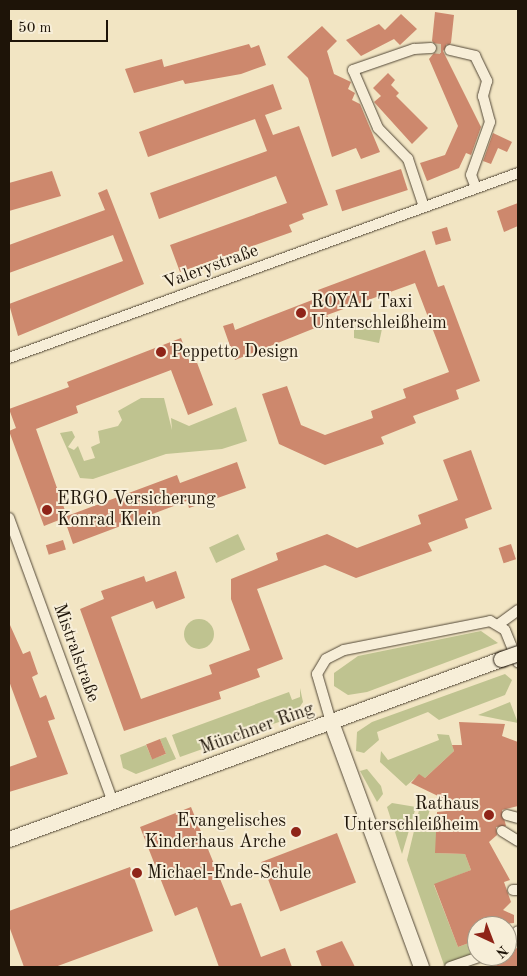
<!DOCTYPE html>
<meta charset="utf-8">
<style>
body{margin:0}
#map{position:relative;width:527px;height:976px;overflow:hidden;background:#f2e5c3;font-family:"Old Standard TT",serif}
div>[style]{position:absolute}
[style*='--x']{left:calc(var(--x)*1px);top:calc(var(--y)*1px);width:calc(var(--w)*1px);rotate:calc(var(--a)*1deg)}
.green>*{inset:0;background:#bfc390;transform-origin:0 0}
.round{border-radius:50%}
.building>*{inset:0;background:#cd886d;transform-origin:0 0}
.street-tunnel>*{height:10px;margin-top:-5px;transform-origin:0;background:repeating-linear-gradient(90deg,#d2c6a7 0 10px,transparent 0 15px)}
.roads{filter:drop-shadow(0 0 1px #534837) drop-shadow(0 0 1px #534837)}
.street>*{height:10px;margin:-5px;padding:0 5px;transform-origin:5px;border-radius:5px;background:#f7eed8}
.secondary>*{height:15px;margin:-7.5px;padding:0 7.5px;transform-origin:7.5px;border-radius:7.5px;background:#f7eed8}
.bridges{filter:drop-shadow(0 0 1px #1e1408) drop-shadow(0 0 1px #1e1408)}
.secondary-bridge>*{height:15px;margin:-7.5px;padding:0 7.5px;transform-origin:7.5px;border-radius:7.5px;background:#f7eed8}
.dots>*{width:14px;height:14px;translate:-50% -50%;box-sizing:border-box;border:2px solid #f7eed8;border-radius:50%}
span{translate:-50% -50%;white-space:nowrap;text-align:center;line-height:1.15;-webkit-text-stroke:4px #f7eed8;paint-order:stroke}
.street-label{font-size:18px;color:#1e1408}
.poi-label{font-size:18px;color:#1e1408}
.left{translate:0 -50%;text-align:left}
.right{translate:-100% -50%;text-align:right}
.frame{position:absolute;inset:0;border:10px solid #1e1408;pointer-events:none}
.north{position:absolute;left:467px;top:916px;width:50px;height:50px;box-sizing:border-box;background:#f7eed8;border:1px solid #a09785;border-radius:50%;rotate:137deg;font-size:14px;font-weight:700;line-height:20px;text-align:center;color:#1e1408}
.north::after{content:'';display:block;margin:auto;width:18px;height:22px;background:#8f2418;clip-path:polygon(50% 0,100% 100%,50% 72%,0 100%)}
.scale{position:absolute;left:10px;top:20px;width:98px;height:22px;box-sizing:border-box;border:2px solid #1e1408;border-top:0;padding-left:6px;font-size:15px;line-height:18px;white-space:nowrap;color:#1e1408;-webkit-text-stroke:4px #f7eed8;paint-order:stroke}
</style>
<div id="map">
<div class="green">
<div style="clip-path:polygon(379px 317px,383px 324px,379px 343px,354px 338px,354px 326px)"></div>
<div style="clip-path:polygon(141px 398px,164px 398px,172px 430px,171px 418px,189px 426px,236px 407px,247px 441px,222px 449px,166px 454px,93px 479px,80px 478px,60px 433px,72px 431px,75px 437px,68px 447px,74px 450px,78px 446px,84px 461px,95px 458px,91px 447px,100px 443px,98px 431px,118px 426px,122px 420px,118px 411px)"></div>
<div style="left:238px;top:534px;width:17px;height:32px;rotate:65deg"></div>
<div class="round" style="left:184px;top:619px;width:30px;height:30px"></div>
<div style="clip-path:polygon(481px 631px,498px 643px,367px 692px,348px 695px,334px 686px,334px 673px,358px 656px)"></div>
<div style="clip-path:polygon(505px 674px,512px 680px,505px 695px,439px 720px,428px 712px,377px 732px,379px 740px,364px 753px,356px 751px,357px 732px,372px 722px)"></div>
<div style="clip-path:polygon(300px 688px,303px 702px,293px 717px,180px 757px,172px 735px,289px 692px,292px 700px,300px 697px)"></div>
<div style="clip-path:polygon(510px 702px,518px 723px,478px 715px,483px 713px)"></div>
<div style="clip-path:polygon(437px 734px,449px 735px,454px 751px,425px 778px,419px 775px,406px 786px,380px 762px,381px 751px,388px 760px,439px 740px)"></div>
<div style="clip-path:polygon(166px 737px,176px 759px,136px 774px,123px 768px,120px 755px,146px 745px,152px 759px,166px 754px,160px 739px)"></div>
<div style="clip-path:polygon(367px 769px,381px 786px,383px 794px,377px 802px,360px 771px)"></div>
<div style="clip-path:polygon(392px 803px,416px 807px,402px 854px,387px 807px)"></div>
<div style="clip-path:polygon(420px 806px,430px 809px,428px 816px,437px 819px,436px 853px,465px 854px,471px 870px,434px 885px,458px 947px,477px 940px,477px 952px,444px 965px,407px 860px)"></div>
</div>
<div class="building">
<div style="clip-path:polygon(435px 12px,454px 15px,451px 43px,443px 51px,481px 127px,471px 155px,466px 153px,459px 168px,427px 181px,420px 163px,445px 155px,458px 126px,429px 59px,438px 48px,432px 41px)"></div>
<div style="clip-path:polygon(401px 14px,417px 29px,400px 45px,394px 39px,361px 56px,346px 40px,379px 24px,385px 30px)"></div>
<div style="clip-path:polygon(322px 26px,337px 41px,327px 51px,334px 74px,351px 82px,348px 89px,355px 93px,352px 100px,360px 104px,380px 152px,361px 159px,356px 148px,332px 157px,308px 78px,287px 57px)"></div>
<div style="clip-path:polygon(249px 44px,251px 48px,259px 45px,266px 65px,241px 74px,185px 84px,183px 80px,134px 93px,125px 69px,162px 59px,164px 67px)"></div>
<div style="clip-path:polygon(388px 73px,395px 80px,391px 85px,399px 93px,396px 96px,428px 128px,412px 144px,374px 102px,381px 96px,373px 88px)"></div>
<div style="clip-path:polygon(273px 84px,282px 109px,265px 115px,273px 135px,299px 126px,328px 205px,302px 214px,304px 219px,289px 225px,292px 232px,180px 272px,170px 245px,287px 203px,276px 176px,159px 219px,150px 193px,267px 151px,255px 119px,148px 157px,139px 132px)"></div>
<div style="clip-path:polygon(493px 133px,512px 142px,507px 152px,498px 148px,491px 164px,483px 161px)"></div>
<div style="left:401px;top:169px;width:22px;height:69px;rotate:72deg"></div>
<div style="clip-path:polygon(52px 171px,61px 196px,9px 211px,9px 183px)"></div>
<div style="clip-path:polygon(107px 189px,144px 284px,18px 336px,9px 304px,123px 261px,113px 235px,9px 273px,9px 245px,105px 210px,98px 193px)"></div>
<div style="clip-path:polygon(518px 203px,518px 226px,504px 232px,497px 211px)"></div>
<div style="left:447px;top:227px;width:14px;height:16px;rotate:73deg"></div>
<div style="clip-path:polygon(425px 250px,438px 287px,444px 285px,480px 381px,456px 390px,459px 399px,413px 416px,416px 423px,381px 437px,384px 444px,325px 465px,279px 444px,262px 394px,287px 386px,301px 425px,325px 435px,373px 418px,371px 411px,406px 398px,403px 389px,449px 372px,415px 283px,327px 315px,330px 322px,235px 360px,223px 326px,233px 323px,235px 330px,320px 297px,318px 290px)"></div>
<div style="clip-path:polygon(181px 338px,190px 363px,196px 360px,213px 405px,188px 415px,171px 370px,76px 406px,78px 413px,36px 429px,67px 516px,177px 475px,180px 483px,237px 462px,246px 488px,189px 508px,187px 501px,73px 544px,64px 518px,44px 526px,9px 431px,16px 428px,9px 409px,69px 387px,67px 382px)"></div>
<div style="clip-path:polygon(471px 450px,492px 509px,465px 519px,468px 528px,428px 543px,432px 551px,356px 578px,325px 565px,257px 589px,283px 659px,257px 669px,260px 677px,219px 692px,221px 699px,124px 731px,80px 609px,104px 599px,101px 591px,144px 576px,146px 582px,176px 571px,185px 598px,156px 609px,153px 601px,111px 617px,141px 699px,212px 674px,209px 665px,250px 650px,231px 599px,231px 579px,278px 560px,276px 553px,327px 534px,357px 548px,421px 524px,418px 515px,458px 500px,443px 460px)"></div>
<div style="left:63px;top:540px;width:10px;height:18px;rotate:73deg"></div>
<div style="left:511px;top:544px;width:16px;height:13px;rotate:72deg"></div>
<div style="clip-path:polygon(10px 625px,23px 654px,30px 651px,38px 674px,32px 677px,40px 698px,46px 695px,55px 719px,48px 721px,68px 774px,9px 792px,9px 767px,37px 757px,9px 681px)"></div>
<div style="clip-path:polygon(459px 722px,505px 724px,502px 736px,518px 742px,518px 806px,502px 810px,506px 826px,496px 827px,497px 835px,489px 842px,510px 880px,504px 882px,511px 902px,503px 910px,514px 915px,514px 923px,477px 926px,477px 940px,458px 947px,434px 884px,471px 870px,465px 854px,435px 853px,437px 812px,465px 809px,411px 783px,419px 774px,425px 778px,454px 751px,452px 745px,462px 745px)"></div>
<div style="left:160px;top:739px;width:16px;height:15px;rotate:68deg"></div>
<div style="clip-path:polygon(191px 807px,231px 906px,241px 903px,261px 957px,285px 948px,292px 967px,219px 967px,197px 907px,175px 916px,140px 827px)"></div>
<div style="left:337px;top:833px;width:53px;height:81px;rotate:69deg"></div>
<div style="clip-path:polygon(130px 867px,153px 931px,55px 967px,24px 967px,9px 926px,9px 911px)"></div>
<div style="clip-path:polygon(342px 941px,355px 967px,322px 967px,316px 951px)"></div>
<div style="clip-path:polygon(518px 947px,518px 967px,494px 967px,490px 956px,507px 956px)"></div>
</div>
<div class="street-tunnel">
<div style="--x:431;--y:48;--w:19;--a:6"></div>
</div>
<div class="roads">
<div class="street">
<div style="--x:450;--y:50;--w:26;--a:13"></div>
<div style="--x:475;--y:56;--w:28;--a:64"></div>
<div style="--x:487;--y:81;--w:16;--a:105"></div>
<div style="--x:483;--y:96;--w:27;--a:75"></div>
<div style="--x:490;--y:122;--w:56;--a:109.7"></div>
<div style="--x:471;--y:175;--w:14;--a:69"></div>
<div style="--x:424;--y:207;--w:51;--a:-108.4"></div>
<div style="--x:408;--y:159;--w:43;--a:-134.1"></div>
<div style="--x:378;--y:128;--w:63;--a:-113.3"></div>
<div style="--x:353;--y:70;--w:65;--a:-19"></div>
<div style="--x:414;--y:49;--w:17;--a:-3"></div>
<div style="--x:9;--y:358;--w:542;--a:-19.97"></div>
<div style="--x:9;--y:518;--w:300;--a:69.9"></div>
<div style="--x:499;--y:624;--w:24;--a:-36"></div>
<div style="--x:331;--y:722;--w:50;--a:-106.3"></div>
<div style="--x:317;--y:674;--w:17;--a:-59"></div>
<div style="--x:326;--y:659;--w:20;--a:-27"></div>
<div style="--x:344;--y:650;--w:149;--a:-11.2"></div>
<div style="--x:490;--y:621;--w:17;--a:31"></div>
<div style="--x:505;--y:630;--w:35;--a:68"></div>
<div style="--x:507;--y:815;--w:11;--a:15"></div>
<div style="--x:502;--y:831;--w:19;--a:32"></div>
<div style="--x:513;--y:890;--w:5;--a:0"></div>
<div style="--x:509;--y:946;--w:17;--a:-59"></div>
<div style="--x:450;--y:967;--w:34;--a:-19"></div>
</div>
<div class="secondary">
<div style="--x:331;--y:722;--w:261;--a:69.8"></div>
<div style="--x:9;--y:839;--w:524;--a:-20.1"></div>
</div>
</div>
<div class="bridges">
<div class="secondary-bridge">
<div style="--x:501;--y:659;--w:18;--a:-19"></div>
</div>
</div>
<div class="dots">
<div style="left:301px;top:313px;background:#8f2418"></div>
<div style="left:161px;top:352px;background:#8f2418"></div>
<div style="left:47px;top:510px;background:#8f2418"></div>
<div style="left:489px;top:815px;background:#8f2418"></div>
<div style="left:296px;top:832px;background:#8f2418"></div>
<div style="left:137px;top:873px;background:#8f2418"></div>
</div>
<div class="street-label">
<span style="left:211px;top:267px;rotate:-20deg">Valerystraße</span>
<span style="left:76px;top:653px;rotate:70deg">Mistralstraße</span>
<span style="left:257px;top:729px;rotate:-20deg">Münchner Ring</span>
</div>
<div class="poi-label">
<span class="left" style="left:311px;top:313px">ROYAL Taxi<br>Unterschleißheim</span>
<span class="left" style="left:171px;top:352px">Peppetto Design</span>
<span class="left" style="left:57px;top:510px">ERGO Versicherung<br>Konrad Klein</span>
<span class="right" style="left:479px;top:815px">Rathaus<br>Unterschleißheim</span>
<span class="right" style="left:286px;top:832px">Evangelisches<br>Kinderhaus Arche</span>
<span class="left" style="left:147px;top:873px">Michael-Ende-Schule</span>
</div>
<div class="frame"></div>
<div class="north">N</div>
<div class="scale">50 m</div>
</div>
